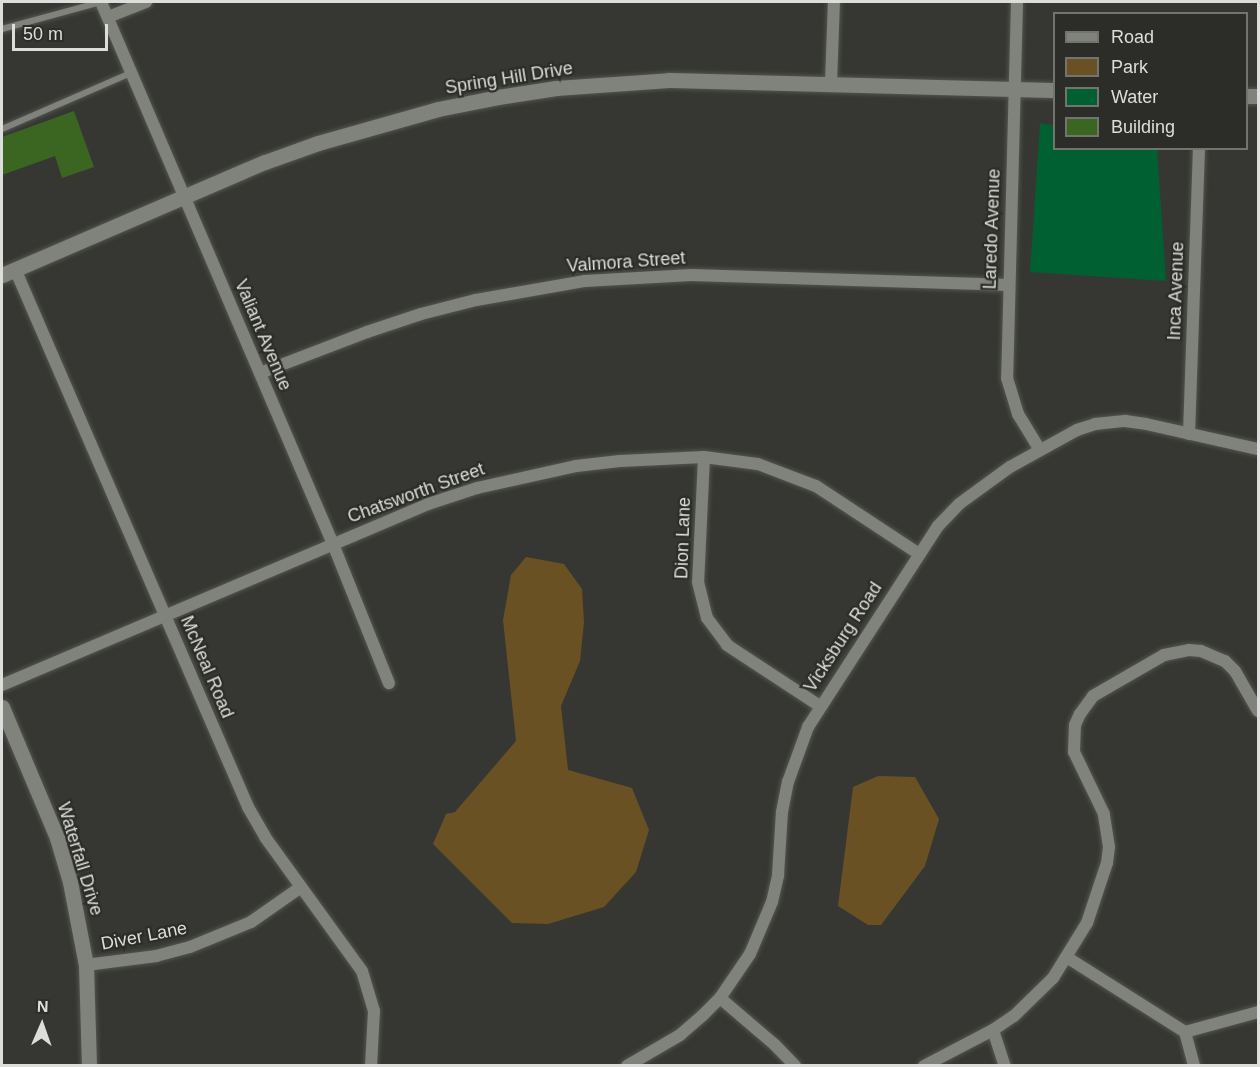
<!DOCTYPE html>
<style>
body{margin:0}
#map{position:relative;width:1260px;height:1067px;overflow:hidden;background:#363732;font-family:Arial,sans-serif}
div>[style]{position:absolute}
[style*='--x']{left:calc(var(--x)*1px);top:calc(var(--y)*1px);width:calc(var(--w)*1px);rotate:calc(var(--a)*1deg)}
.green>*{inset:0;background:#6a5124}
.water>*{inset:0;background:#006032}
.building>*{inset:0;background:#3b6621}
.roads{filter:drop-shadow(0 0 2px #535450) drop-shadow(0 0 2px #535450)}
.lane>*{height:6px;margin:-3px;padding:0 3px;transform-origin:3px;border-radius:3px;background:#80827c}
.street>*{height:12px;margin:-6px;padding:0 6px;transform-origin:6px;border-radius:6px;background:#80827c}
.secondary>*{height:15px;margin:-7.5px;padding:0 7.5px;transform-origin:7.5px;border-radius:7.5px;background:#80827c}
span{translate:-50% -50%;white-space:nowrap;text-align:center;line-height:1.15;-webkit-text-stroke:4.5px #2c2d28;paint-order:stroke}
.street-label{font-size:18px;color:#dddedb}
.frame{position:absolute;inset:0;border:3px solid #dddedb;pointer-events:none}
.legend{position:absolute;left:1053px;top:12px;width:195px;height:138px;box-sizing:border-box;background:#2c2d28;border:2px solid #737470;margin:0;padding:8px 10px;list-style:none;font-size:18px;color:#dddedb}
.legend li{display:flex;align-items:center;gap:12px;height:30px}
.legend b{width:30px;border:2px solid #737470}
.north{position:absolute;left:12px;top:995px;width:60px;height:60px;-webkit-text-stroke:4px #2c2d28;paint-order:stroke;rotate:2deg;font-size:16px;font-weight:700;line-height:24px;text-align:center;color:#dddedb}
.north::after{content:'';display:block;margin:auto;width:21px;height:27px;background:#dddedb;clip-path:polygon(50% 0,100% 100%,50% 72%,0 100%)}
.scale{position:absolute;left:12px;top:24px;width:96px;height:27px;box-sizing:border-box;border:3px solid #dddedb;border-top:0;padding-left:8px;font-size:18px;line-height:21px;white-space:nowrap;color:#dddedb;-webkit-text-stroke:4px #2c2d28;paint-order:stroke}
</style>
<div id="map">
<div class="green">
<div style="clip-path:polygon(526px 557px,564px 564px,582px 589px,584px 622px,580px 661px,561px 706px,568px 770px,632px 788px,649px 830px,636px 872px,604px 907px,548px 924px,512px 923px,433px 844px,446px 814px,455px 812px,516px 741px,503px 620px,511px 575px)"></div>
<div style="clip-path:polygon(878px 776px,915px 777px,939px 819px,925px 866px,881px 925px,868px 925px,838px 906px,853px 787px)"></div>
</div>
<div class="water">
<div style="clip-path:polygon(1040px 123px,1054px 125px,1054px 148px,1157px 149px,1166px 281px,1030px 272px)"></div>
</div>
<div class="building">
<div style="clip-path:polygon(74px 111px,94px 167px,62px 178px,55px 156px,2px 175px,2px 137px)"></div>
</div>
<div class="roads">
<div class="lane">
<div style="--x:2;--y:29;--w:103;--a:-15.3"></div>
<div style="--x:2;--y:129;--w:141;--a:-23.5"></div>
</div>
<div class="street">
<div style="--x:101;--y:2;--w:590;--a:66.83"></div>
<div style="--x:333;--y:544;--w:150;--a:68.1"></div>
<div style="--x:1017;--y:2;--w:376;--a:91.5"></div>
<div style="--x:1007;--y:378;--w:38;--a:73"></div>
<div style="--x:1018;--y:414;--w:42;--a:58.6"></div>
<div style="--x:108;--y:17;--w:41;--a:-21.5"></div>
<div style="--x:831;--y:83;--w:81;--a:-87.9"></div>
<div style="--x:15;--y:269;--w:586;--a:66.58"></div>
<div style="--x:248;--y:807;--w:34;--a:60"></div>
<div style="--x:265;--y:837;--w:165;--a:54.1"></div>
<div style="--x:362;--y:971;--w:42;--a:73.3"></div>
<div style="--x:374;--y:1011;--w:55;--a:93.1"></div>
<div style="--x:260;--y:373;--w:115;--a:-21"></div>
<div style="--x:367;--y:332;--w:57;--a:-18.4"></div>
<div style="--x:421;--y:314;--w:57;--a:-14.3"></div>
<div style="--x:476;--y:300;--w:111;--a:-9.9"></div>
<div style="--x:585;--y:281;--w:106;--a:-3.2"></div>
<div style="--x:691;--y:275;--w:317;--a:1.8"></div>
<div style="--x:1189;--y:434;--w:286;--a:-88"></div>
<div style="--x:704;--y:457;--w:125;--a:92.7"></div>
<div style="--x:698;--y:582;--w:37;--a:76"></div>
<div style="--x:707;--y:618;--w:34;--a:53"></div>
<div style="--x:727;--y:645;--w:111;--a:33.3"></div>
<div style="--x:2;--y:685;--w:463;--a:-23"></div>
<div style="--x:428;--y:504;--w:52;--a:-18.1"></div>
<div style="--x:477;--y:488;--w:101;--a:-12.5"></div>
<div style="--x:576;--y:466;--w:44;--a:-6.5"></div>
<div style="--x:620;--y:461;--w:84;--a:-2.7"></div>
<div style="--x:704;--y:457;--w:54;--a:7.4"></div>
<div style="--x:758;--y:464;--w:62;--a:20.8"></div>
<div style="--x:816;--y:486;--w:123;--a:33.4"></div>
<div style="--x:1068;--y:958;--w:138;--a:32.3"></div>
<div style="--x:86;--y:965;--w:71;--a:-7.3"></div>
<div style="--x:156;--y:956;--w:35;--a:-15"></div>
<div style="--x:190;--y:947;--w:66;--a:-22.3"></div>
<div style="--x:251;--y:922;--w:61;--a:-35"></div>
<div style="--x:720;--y:998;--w:72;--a:40.5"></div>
<div style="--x:775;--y:1045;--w:29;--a:46"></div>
<div style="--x:993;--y:1030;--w:38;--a:72"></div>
<div style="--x:1185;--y:1032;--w:76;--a:-15.3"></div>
<div style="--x:1185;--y:1032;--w:35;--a:75"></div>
<div style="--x:627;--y:1066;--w:61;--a:-30.3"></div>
<div style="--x:680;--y:1035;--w:29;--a:-41"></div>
<div style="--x:702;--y:1016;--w:25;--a:-45"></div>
<div style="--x:720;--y:998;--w:53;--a:-55.7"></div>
<div style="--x:750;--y:954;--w:56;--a:-67.1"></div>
<div style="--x:772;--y:902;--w:28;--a:-77"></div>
<div style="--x:778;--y:875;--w:63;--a:-86.4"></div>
<div style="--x:782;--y:812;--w:31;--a:-79"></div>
<div style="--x:788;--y:782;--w:59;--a:-70"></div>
<div style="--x:808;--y:727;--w:239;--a:-57.1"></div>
<div style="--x:938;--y:526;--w:30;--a:-46"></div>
<div style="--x:959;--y:504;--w:63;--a:-36"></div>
<div style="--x:1010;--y:467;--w:77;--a:-28.9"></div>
<div style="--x:1077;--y:430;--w:19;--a:-18"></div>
<div style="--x:1095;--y:424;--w:30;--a:-6"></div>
<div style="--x:1125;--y:421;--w:21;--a:8"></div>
<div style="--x:1146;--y:424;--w:115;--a:12.6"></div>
<div style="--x:924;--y:1066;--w:78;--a:-27.6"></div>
<div style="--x:993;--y:1030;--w:25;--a:-34"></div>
<div style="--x:1014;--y:1016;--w:54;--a:-44.3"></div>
<div style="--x:1053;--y:978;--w:65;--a:-58.3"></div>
<div style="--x:1087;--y:923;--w:63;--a:-71.6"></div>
<div style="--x:1107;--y:863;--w:16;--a:-83"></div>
<div style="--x:1109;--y:847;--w:33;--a:-99"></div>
<div style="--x:1104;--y:814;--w:69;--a:-115.8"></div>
<div style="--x:1074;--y:752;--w:27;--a:-88"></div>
<div style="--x:1075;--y:725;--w:12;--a:-66"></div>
<div style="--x:1080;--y:714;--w:22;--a:-54"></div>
<div style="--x:1093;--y:696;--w:82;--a:-30"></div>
<div style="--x:1164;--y:655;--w:25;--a:-11"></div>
<div style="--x:1189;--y:650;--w:12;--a:5"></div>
<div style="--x:1201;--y:651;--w:26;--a:23"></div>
<div style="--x:1225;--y:661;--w:14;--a:45"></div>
<div style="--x:1235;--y:671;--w:46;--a:60.1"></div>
</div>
<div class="secondary">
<div style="--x:1246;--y:96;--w:12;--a:0"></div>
<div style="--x:2;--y:275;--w:286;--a:-23.3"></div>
<div style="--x:265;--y:162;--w:56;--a:-19.7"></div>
<div style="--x:318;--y:143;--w:125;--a:-15.8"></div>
<div style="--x:438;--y:109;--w:61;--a:-11.3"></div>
<div style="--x:498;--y:97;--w:59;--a:-8.8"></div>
<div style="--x:556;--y:88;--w:113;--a:-4"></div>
<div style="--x:669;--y:80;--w:385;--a:1.5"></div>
<div style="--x:2;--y:707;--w:142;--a:67.2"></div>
<div style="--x:57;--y:838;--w:46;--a:73.5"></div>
<div style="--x:70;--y:882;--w:85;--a:79.1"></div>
<div style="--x:86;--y:965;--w:101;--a:88.3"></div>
</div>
</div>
<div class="street-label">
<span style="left:509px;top:78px;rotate:-9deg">Spring Hill Drive</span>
<span style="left:992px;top:229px;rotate:-88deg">Laredo Avenue</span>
<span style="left:626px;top:262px;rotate:-4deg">Valmora Street</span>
<span style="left:1176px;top:291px;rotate:-88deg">Inca Avenue</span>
<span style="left:263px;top:335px;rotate:67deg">Valiant Avenue</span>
<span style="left:416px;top:493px;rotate:-20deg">Chatsworth Street</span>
<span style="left:683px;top:538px;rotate:-88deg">Dion Lane</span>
<span style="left:843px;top:637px;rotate:-57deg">Vicksburg Road</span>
<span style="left:207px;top:667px;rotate:67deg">McNeal Road</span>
<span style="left:80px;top:859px;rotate:73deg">Waterfall Drive</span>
<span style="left:144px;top:936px;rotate:-11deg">Diver Lane</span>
</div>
<div class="frame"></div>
<ul class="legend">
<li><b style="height:8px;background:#80827c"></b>Road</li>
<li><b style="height:16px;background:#6a5124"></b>Park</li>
<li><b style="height:16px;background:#006032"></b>Water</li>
<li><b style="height:16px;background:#3b6621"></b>Building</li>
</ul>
<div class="north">N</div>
<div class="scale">50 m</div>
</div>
